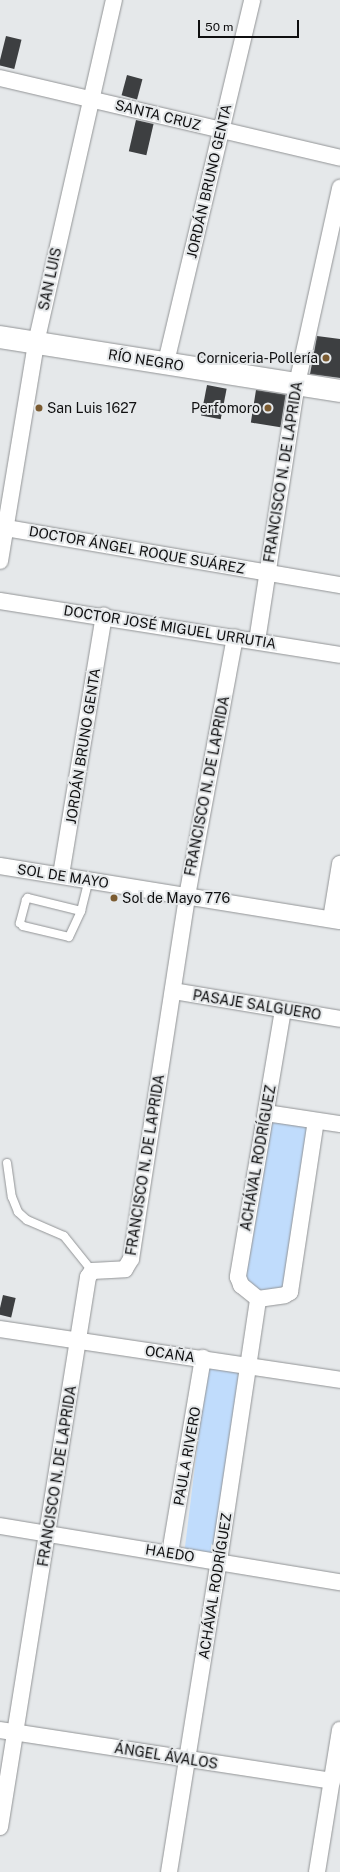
<!DOCTYPE html>
<meta charset="utf-8">
<style>
body{margin:0}
#map{position:relative;width:340px;height:1872px;overflow:hidden;background:#e5e8ea;font-family:"Public Sans",sans-serif}
div>[style]{position:absolute}
[style*='--x']{left:calc(var(--x)*1px);top:calc(var(--y)*1px);width:calc(var(--w)*1px);rotate:calc(var(--a)*1deg)}
.green>*{inset:0;background:#c0dcfc;transform-origin:0 0}
.building>*{inset:0;background:#3d3f41;transform-origin:0 0}
.roads{filter:drop-shadow(0 0 1px #929496) drop-shadow(0 0 1px #929496)}
.lane>*{height:8px;margin:-4px;padding:0 4px;transform-origin:4px;border-radius:4px;background:#fff}
.street>*{height:16px;margin:-8px;padding:0 8px;transform-origin:8px;border-radius:8px;background:#fff}
.secondary>*{height:22px;margin:-11px;padding:0 11px;transform-origin:11px;border-radius:11px;background:#fff}
.dots>*{width:11px;height:11px;translate:-50% -50%;box-sizing:border-box;border:2px solid #e5e8ea;border-radius:50%}
span{translate:-50% -50%;white-space:nowrap;text-align:center;line-height:1.15;-webkit-text-stroke:4px #e5e8ea;paint-order:stroke}
.street-label{font-size:14px;color:#0f0f10}
.poi-label{font-size:14px;color:#0f0f10}
.right{translate:-100% -50%;text-align:right}
.left{translate:0 -50%;text-align:left}
.scale{position:absolute;left:198px;top:20px;width:101px;height:18px;box-sizing:border-box;border:2px solid #0f0f10;border-top:0;padding-left:5px;font-size:12px;line-height:14px;white-space:nowrap;color:#0f0f10;-webkit-text-stroke:3px #e5e8ea;paint-order:stroke}
</style>
<div id="map">
<div class="green">
<div style="clip-path:polygon(269px 1116px,312px 1123px,287px 1288px,259px 1295px,243px 1275px)"></div>
<div style="left:207px;top:1368px;width:32px;height:184px;rotate:7deg"></div>
</div>
<div class="building">
<div style="left:6px;top:36px;width:16px;height:30px;rotate:14deg"></div>
<div style="left:127px;top:75px;width:16px;height:21px;rotate:15deg"></div>
<div style="left:136px;top:120px;width:18px;height:32px;rotate:13deg"></div>
<div style="clip-path:polygon(317px 336px,340px 339px,340px 378px,310px 374px)"></div>
<div style="left:207px;top:385px;width:20px;height:31px;rotate:11deg"></div>
<div style="left:256px;top:390px;width:30px;height:33px;rotate:9deg"></div>
<div style="left:3px;top:1295px;width:13px;height:20px;rotate:13deg"></div>
</div>
<div class="roads">
<div class="lane">
<div style="--x:81;--y:911;--w:55;--a:-166.2"></div>
<div style="--x:28;--y:898;--w:3;--a:135"></div>
<div style="--x:26;--y:900;--w:24;--a:105"></div>
<div style="--x:20;--y:923;--w:4;--a:45"></div>
<div style="--x:23;--y:926;--w:47;--a:13.4"></div>
<div style="--x:69;--y:937;--w:29;--a:-65"></div>
<div style="--x:81;--y:911;--w:32;--a:-76"></div>
<div style="--x:7;--y:1163;--w:34;--a:82"></div>
<div style="--x:12;--y:1197;--w:16;--a:68"></div>
<div style="--x:18;--y:1212;--w:12;--a:42"></div>
<div style="--x:27;--y:1220;--w:40;--a:23.4"></div>
<div style="--x:64;--y:1236;--w:45;--a:51.3"></div>
</div>
<div class="street">
<div style="--x:0;--y:78;--w:349;--a:13.2"></div>
<div style="--x:166;--y:362;--w:372;--a:-76.6"></div>
<div style="--x:6;--y:528;--w:339;--a:9.7"></div>
<div style="--x:0;--y:561;--w:221;--a:-80.6"></div>
<div style="--x:36;--y:343;--w:352;--a:-77.2"></div>
<div style="--x:0;--y:601;--w:344;--a:9"></div>
<div style="--x:257;--y:641;--w:260;--a:-81.2"></div>
<div style="--x:297;--y:384;--w:201;--a:-77.6"></div>
<div style="--x:0;--y:866;--w:344;--a:9.2"></div>
<div style="--x:61;--y:875;--w:263;--a:-80.6"></div>
<div style="--x:331;--y:919;--w:56;--a:-80.7"></div>
<div style="--x:173;--y:991;--w:169;--a:9.5"></div>
<div style="--x:283;--y:1010;--w:271;--a:99.6"></div>
<div style="--x:238;--y:1277;--w:9;--a:69"></div>
<div style="--x:241;--y:1285;--w:22;--a:39"></div>
<div style="--x:258;--y:1299;--w:27;--a:-8"></div>
<div style="--x:285;--y:1295;--w:6;--a:-31"></div>
<div style="--x:290;--y:1292;--w:173;--a:-81.4"></div>
<div style="--x:266;--y:1113;--w:75;--a:8.5"></div>
<div style="--x:0;--y:1329;--w:344;--a:8.5"></div>
<div style="--x:0;--y:1526;--w:345;--a:9.4"></div>
<div style="--x:170;--y:1553;--w:198;--a:-80.4"></div>
<div style="--x:0;--y:1730;--w:336;--a:8.7"></div>
<div style="--x:0;--y:1827;--w:557;--a:-80.91"></div>
<div style="--x:88;--y:1277;--w:7;--a:-56"></div>
<div style="--x:92;--y:1271;--w:33;--a:-3"></div>
<div style="--x:125;--y:1269;--w:12;--a:-59"></div>
<div style="--x:131;--y:1259;--w:367;--a:-81.2"></div>
<div style="--x:187;--y:896;--w:263;--a:-79.5"></div>
<div style="--x:169;--y:1872;--w:315;--a:-80.9"></div>
<div style="--x:219;--y:1561;--w:265;--a:-81.5"></div>
<div style="--x:317;--y:1872;--w:144;--a:-80.8"></div>
</div>
<div class="secondary">
<div style="--x:0;--y:337;--w:344;--a:9"></div>
</div>
</div>
<div class="dots">
<div style="left:326px;top:358px;background:#7b5b31"></div>
<div style="left:39px;top:408px;background:#7b5b31"></div>
<div style="left:268px;top:408px;background:#7b5b31"></div>
<div style="left:114px;top:898px;background:#7b5b31"></div>
</div>
<div class="street-label">
<span style="left:158px;top:115px;rotate:14deg">SANTA CRUZ</span>
<span style="left:209px;top:181px;rotate:-77deg">JORDÁN BRUNO GENTA</span>
<span style="left:50px;top:279px;rotate:-78deg">SAN LUIS</span>
<span style="left:146px;top:360px;rotate:9deg">RÍO NEGRO</span>
<span style="left:283px;top:472px;rotate:-81deg">FRANCISCO N. DE LAPRIDA</span>
<span style="left:137px;top:550px;rotate:10deg">DOCTOR ÁNGEL ROQUE SUÁREZ</span>
<span style="left:170px;top:627px;rotate:9deg">DOCTOR JOSÉ MIGUEL URRUTIA</span>
<span style="left:83px;top:746px;rotate:-81deg">JORDÁN BRUNO GENTA</span>
<span style="left:207px;top:786px;rotate:-79deg">FRANCISCO N. DE LAPRIDA</span>
<span style="left:63px;top:876px;rotate:9deg">SOL DE MAYO</span>
<span style="left:257px;top:1005px;rotate:9deg">PASAJE SALGUERO</span>
<span style="left:258px;top:1158px;rotate:-80deg">ACHÁVAL RODRÍGUEZ</span>
<span style="left:145px;top:1165px;rotate:-81deg">FRANCISCO N. DE LAPRIDA</span>
<span style="left:170px;top:1354px;rotate:8deg">OCAÑA</span>
<span style="left:187px;top:1456px;rotate:-80deg">PAULA RIVERO</span>
<span style="left:57px;top:1476px;rotate:-81deg">FRANCISCO N. DE LAPRIDA</span>
<span style="left:170px;top:1553px;rotate:9deg">HAEDO</span>
<span style="left:215px;top:1586px;rotate:-81deg">ACHÁVAL RODRÍGUEZ</span>
<span style="left:166px;top:1756px;rotate:9deg">ÁNGEL ÁVALOS</span>
</div>
<div class="poi-label">
<span class="right" style="left:318px;top:358px">Corniceria-Pollería</span>
<span class="left" style="left:47px;top:408px">San Luis 1627</span>
<span class="right" style="left:260px;top:408px">Perfomoro</span>
<span class="left" style="left:122px;top:898px">Sol de Mayo 776</span>
</div>
<div class="scale">50 m</div>
</div>
